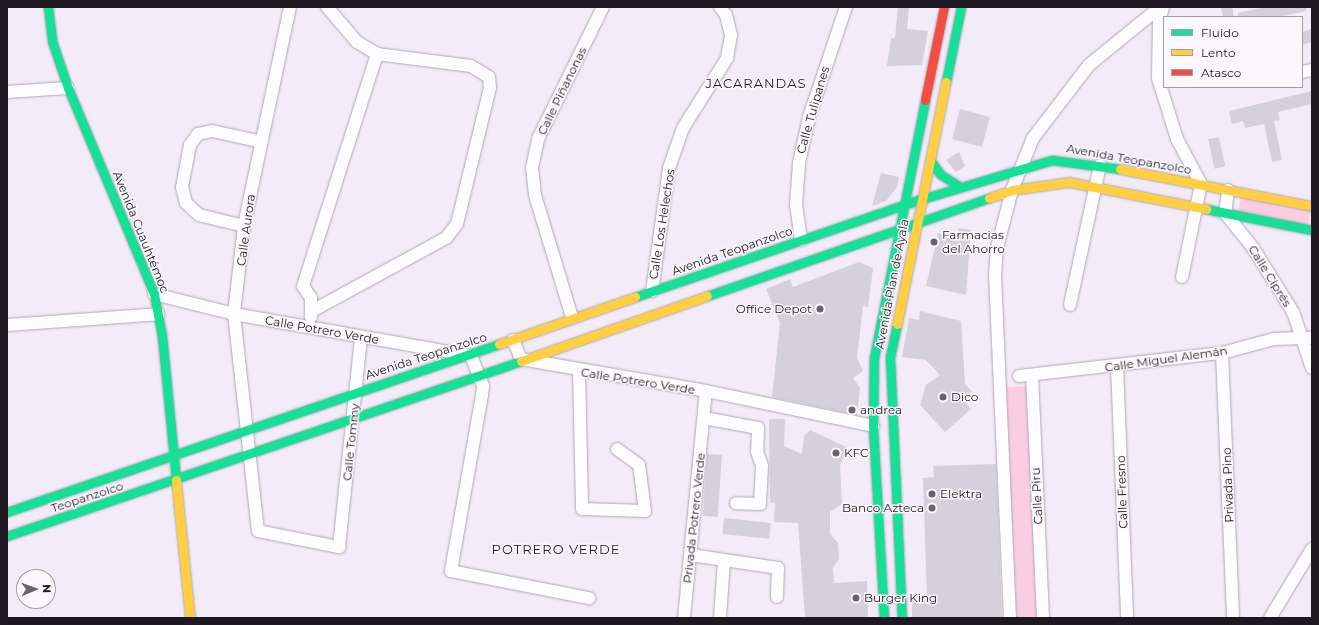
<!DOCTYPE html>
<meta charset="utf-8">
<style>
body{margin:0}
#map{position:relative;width:1319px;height:625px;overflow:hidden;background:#f3ebf8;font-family:Montserrat,sans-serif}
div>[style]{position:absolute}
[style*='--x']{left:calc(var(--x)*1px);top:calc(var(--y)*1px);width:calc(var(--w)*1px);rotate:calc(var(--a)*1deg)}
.green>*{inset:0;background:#facde3;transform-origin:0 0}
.building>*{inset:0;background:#d4d0dc;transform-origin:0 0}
.roads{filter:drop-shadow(0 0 1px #aea8b3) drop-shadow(0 0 1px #aea8b3)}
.street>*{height:12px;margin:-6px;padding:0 6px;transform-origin:6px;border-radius:6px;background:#fdfcfe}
.fast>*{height:9px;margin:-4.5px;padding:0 4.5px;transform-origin:4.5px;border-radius:4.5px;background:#16e098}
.slow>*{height:9px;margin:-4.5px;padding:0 4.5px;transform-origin:4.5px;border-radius:4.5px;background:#ffcf43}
.jam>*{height:9px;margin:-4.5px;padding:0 4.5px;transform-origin:4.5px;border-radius:4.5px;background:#f24e42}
.dots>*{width:11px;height:11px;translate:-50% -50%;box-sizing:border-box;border:2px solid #fbf7fd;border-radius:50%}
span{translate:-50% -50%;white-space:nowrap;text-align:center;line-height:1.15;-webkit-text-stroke:3px #fbf7fd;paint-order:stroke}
.street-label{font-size:12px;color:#1e1822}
.poi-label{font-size:12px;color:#1e1822}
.left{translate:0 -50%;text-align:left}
.right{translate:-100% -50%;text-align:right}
.neighbourhood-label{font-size:13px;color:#1e1822;letter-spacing:1px}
.frame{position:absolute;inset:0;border:8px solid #1e1822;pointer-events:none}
.legend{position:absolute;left:1163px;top:16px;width:140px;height:72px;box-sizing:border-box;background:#fbf7fd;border:1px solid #a39ea5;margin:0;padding:5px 7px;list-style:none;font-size:12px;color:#1e1822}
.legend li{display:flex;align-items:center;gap:8px;height:20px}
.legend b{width:20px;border:1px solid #a39ea5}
.north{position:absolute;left:16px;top:569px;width:40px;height:40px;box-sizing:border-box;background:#fbf7fd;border:1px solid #a39ea5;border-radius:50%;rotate:88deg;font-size:11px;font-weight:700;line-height:16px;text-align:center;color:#1e1822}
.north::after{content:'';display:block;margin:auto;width:14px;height:18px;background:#69626d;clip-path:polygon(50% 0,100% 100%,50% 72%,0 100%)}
</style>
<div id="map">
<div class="green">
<div style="left:1242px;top:192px;width:71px;height:24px;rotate:11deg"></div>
<div style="left:1033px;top:386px;width:232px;height:33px;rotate:88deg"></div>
</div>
<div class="building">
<div style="clip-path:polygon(898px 7px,909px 7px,907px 29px,928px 31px,922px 65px,887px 66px,891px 38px,895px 38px)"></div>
<div style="clip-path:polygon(1221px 7px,1232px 7px,1234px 17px,1223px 17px)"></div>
<div style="clip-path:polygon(1265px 7px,1306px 7px,1306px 11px,1279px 17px,1238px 17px,1238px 13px)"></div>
<div style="clip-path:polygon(1312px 29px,1312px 42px,1302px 45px,1302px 32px)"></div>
<div style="clip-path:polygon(1312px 91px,1312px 104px,1278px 112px,1280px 120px,1274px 121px,1282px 160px,1272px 162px,1264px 124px,1245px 128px,1243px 121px,1232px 124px,1229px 111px)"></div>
<div style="left:960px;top:109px;width:31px;height:31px;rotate:15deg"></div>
<div style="left:1219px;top:137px;width:30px;height:11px;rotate:78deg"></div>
<div style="clip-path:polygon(959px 152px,965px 166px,956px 172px,946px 160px)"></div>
<div style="clip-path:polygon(881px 173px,899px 177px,897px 187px,886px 201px,872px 206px)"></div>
<div style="clip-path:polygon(959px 228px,971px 230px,966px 295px,926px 286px,938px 233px,957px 238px)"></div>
<div style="clip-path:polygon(859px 262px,873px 268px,868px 307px,863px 306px,857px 358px,863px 371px,853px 378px,860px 388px,857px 415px,772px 397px,780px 323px,766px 289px,790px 279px,793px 287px)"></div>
<div style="clip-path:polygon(920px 311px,961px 321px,965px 384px,972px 391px,964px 400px,971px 409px,945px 432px,920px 405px,926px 385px,940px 375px,926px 360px,902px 357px,909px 318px,919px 320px)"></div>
<div style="clip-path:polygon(769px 419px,785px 419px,784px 446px,802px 454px,804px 436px,810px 430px,848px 448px,840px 465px,842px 504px,830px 512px,830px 534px,838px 543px,839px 559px,833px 568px,834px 583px,867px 581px,868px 618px,805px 618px,798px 523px,774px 522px,775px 503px,770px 502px)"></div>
<div style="left:707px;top:454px;width:15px;height:62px;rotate:4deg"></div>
<div style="clip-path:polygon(996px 464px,1002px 618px,912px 618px,912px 600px,927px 599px,923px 478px,934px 477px,933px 466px)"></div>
<div style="left:724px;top:518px;width:47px;height:16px;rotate:6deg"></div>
</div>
<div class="roads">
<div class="street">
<div style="--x:290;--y:7;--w:224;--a:101.9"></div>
<div style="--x:244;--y:226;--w:89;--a:96.5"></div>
<div style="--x:234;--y:314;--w:218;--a:83.7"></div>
<div style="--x:258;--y:531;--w:83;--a:11.2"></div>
<div style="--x:339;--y:547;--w:211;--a:-84"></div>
<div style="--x:1163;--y:7;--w:16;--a:105"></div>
<div style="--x:1159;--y:22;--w:56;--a:91"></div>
<div style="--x:1158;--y:78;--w:64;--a:72.7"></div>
<div style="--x:1177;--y:139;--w:51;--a:61.9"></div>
<div style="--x:1201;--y:184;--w:95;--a:101.5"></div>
<div style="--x:1302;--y:72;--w:10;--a:-11"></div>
<div style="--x:7;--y:92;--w:61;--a:-3.8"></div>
<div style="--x:1228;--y:190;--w:23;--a:97"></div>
<div style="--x:1225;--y:213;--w:45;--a:51.3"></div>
<div style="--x:1253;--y:248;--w:75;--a:58"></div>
<div style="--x:1293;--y:312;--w:59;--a:71.3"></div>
<div style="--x:244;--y:226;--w:46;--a:-166.3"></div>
<div style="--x:199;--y:215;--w:18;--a:-137"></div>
<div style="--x:186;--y:203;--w:16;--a:-104"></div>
<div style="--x:182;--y:187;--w:43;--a:-79.2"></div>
<div style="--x:190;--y:145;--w:14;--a:-54"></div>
<div style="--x:198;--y:134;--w:14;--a:-12"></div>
<div style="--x:212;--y:131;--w:51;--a:12.4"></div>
<div style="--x:801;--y:240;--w:34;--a:-98"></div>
<div style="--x:796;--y:206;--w:43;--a:-86"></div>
<div style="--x:799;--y:163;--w:47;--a:-77.7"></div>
<div style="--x:809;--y:117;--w:116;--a:-71.4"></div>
<div style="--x:652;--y:291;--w:124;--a:-82.1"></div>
<div style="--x:669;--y:168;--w:42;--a:-70.7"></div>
<div style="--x:683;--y:128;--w:83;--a:-57.8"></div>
<div style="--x:727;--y:58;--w:23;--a:-80"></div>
<div style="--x:731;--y:35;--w:21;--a:-104"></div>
<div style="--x:726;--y:15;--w:10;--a:-127"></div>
<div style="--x:154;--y:294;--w:82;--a:14"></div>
<div style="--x:234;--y:314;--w:241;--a:10"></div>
<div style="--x:471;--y:356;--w:32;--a:68"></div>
<div style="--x:483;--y:386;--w:9;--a:96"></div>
<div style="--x:482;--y:395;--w:179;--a:100"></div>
<div style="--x:451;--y:571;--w:141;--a:11.1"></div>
<div style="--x:1070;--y:305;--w:143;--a:-77.9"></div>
<div style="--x:312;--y:311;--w:153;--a:-28.6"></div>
<div style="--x:446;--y:238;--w:18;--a:-52"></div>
<div style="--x:457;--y:224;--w:140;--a:-76.4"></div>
<div style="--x:490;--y:88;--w:11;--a:-95"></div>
<div style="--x:489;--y:77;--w:21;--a:-149"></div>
<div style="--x:471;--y:66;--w:95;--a:-172.7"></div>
<div style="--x:377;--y:54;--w:23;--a:-149"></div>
<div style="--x:357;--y:42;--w:46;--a:-130.6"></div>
<div style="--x:311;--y:317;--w:19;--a:-90"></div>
<div style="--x:311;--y:298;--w:14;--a:-124"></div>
<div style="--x:303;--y:286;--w:244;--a:-72.3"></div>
<div style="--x:572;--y:317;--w:127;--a:-106.9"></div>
<div style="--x:535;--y:195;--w:27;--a:-96"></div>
<div style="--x:532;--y:168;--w:30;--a:-78"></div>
<div style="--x:538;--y:139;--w:147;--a:-63.8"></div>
<div style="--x:7;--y:325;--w:152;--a:-4.1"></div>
<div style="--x:513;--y:340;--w:21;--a:67"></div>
<div style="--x:521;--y:359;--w:188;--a:9.8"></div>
<div style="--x:706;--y:391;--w:171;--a:11.8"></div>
<div style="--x:1222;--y:353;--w:265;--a:87.6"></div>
<div style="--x:1117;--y:366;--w:252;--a:87.7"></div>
<div style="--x:579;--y:372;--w:137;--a:88.7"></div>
<div style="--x:582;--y:509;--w:63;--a:1.8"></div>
<div style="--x:645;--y:511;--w:46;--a:-97.4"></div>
<div style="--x:639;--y:465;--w:27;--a:-144"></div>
<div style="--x:1032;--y:375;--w:243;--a:87.4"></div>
<div style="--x:1019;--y:376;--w:204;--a:-6.5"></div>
<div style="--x:1222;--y:353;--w:54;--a:-15.1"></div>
<div style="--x:1274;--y:339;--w:38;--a:-2"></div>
<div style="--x:704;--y:418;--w:55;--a:10.5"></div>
<div style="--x:758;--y:428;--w:24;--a:92"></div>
<div style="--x:757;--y:452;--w:15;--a:70"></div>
<div style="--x:762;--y:466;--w:38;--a:93"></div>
<div style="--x:760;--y:504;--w:24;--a:-178"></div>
<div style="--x:691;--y:555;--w:88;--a:8.5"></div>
<div style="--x:778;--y:568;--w:29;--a:92"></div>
<div style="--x:684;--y:618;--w:228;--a:-84.5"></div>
<div style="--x:720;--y:618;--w:57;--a:-86"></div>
<div style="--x:1010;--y:618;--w:342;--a:-92.5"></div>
<div style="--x:995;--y:276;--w:28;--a:-86"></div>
<div style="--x:997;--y:248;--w:60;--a:-75.5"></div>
<div style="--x:1012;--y:190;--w:56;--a:-68"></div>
<div style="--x:1033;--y:138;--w:92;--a:-52.5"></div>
<div style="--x:1089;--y:65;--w:92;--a:-39.2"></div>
<div style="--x:1270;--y:618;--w:81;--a:-58.7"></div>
</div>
<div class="fast">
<div style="--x:48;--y:7;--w:34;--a:83"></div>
<div style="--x:52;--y:41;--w:50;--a:71.2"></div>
<div style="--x:68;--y:88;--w:223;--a:67.3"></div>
<div style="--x:154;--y:294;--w:43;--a:79.2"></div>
<div style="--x:162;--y:336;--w:145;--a:84.4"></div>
<div style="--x:946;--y:82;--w:76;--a:-78.7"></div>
<div style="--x:930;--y:160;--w:17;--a:54"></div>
<div style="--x:940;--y:174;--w:24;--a:33"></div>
<div style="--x:1206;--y:209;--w:108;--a:11.2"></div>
<div style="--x:707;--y:296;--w:299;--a:-19.2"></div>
<div style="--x:635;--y:297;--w:303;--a:-18.9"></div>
<div style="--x:922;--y:199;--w:136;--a:-16.7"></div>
<div style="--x:1052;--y:160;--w:69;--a:7.5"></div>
<div style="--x:897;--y:324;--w:34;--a:102"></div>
<div style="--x:890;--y:357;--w:261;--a:87.4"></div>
<div style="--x:7;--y:512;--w:520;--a:-18.85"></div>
<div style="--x:7;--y:536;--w:543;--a:-18.8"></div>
<div style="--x:884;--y:618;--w:192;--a:-93.3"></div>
<div style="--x:873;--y:426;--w:68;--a:-89.2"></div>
<div style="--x:874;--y:358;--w:263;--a:-78.8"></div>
</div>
<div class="slow">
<div style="--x:1120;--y:169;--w:196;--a:10.9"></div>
<div style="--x:989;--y:198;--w:24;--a:-19"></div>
<div style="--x:1012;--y:190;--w:58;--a:-8"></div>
<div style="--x:1069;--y:182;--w:140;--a:11.1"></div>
<div style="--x:897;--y:324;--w:247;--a:-78.6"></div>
<div style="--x:499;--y:344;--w:144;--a:-19.1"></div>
<div style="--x:521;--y:361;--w:197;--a:-19.3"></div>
<div style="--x:176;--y:480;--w:139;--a:84.2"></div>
</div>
<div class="jam">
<div style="--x:925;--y:100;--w:95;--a:-78.5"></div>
</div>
</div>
<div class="dots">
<div style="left:934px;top:242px;background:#69626d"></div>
<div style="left:820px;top:309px;background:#69626d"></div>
<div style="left:943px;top:397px;background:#69626d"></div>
<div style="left:852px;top:410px;background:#69626d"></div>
<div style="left:836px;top:453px;background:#69626d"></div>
<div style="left:932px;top:494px;background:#69626d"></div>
<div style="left:932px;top:508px;background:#69626d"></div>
<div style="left:856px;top:598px;background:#69626d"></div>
</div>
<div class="street-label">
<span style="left:562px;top:91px;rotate:-64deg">Calle Piñanonas</span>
<span style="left:813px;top:110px;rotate:-74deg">Calle Tulipanes</span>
<span style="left:1129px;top:159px;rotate:10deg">Avenida Teopanzolco</span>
<span style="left:662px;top:224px;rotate:-81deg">Calle Los Helechos</span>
<span style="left:246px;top:230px;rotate:-82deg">Calle Aurora</span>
<span style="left:141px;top:232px;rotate:68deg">Avenida Cuauhtémoc</span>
<span style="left:732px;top:251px;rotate:-19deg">Avenida Teopanzolco</span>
<span style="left:1270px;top:276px;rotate:58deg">Calle Ciprés</span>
<span style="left:892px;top:284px;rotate:-79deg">Avenida Plan de Ayala</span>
<span style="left:322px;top:330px;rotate:10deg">Calle Potrero Verde</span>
<span style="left:426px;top:356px;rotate:-18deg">Avenida Teopanzolco</span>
<span style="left:1166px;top:359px;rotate:-8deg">Calle Miguel Alemán</span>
<span style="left:638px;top:381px;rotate:9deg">Calle Potrero Verde</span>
<span style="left:351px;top:442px;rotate:-84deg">Calle Tommy</span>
<span style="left:1228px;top:485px;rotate:-92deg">Privada Pino</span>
<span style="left:1122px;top:492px;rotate:-92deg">Calle Fresno</span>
<span style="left:1037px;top:496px;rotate:-93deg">Calle Piru</span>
<span style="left:87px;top:497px;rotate:-18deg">Teopanzolco</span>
<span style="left:694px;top:518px;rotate:-84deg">Privada Potrero Verde</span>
</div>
<div class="poi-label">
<span class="left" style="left:942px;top:242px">Farmacias<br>del Ahorro</span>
<span class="right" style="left:812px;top:309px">Office Depot</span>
<span class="left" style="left:951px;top:397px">Dico</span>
<span class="left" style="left:860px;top:410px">andrea</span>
<span class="left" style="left:844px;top:453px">KFC</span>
<span class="left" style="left:940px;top:494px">Elektra</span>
<span class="right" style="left:924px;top:508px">Banco Azteca</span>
<span class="left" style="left:864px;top:598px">Burger King</span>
</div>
<div class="neighbourhood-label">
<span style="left:756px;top:83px">JACARANDAS</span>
<span style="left:556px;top:549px">POTRERO VERDE</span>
</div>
<div class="frame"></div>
<ul class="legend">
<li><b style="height:5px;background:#16e098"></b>Fluido</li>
<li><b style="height:5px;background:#ffcf43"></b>Lento</li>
<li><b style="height:5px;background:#f24e42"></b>Atasco</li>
</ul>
<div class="north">N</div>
</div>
